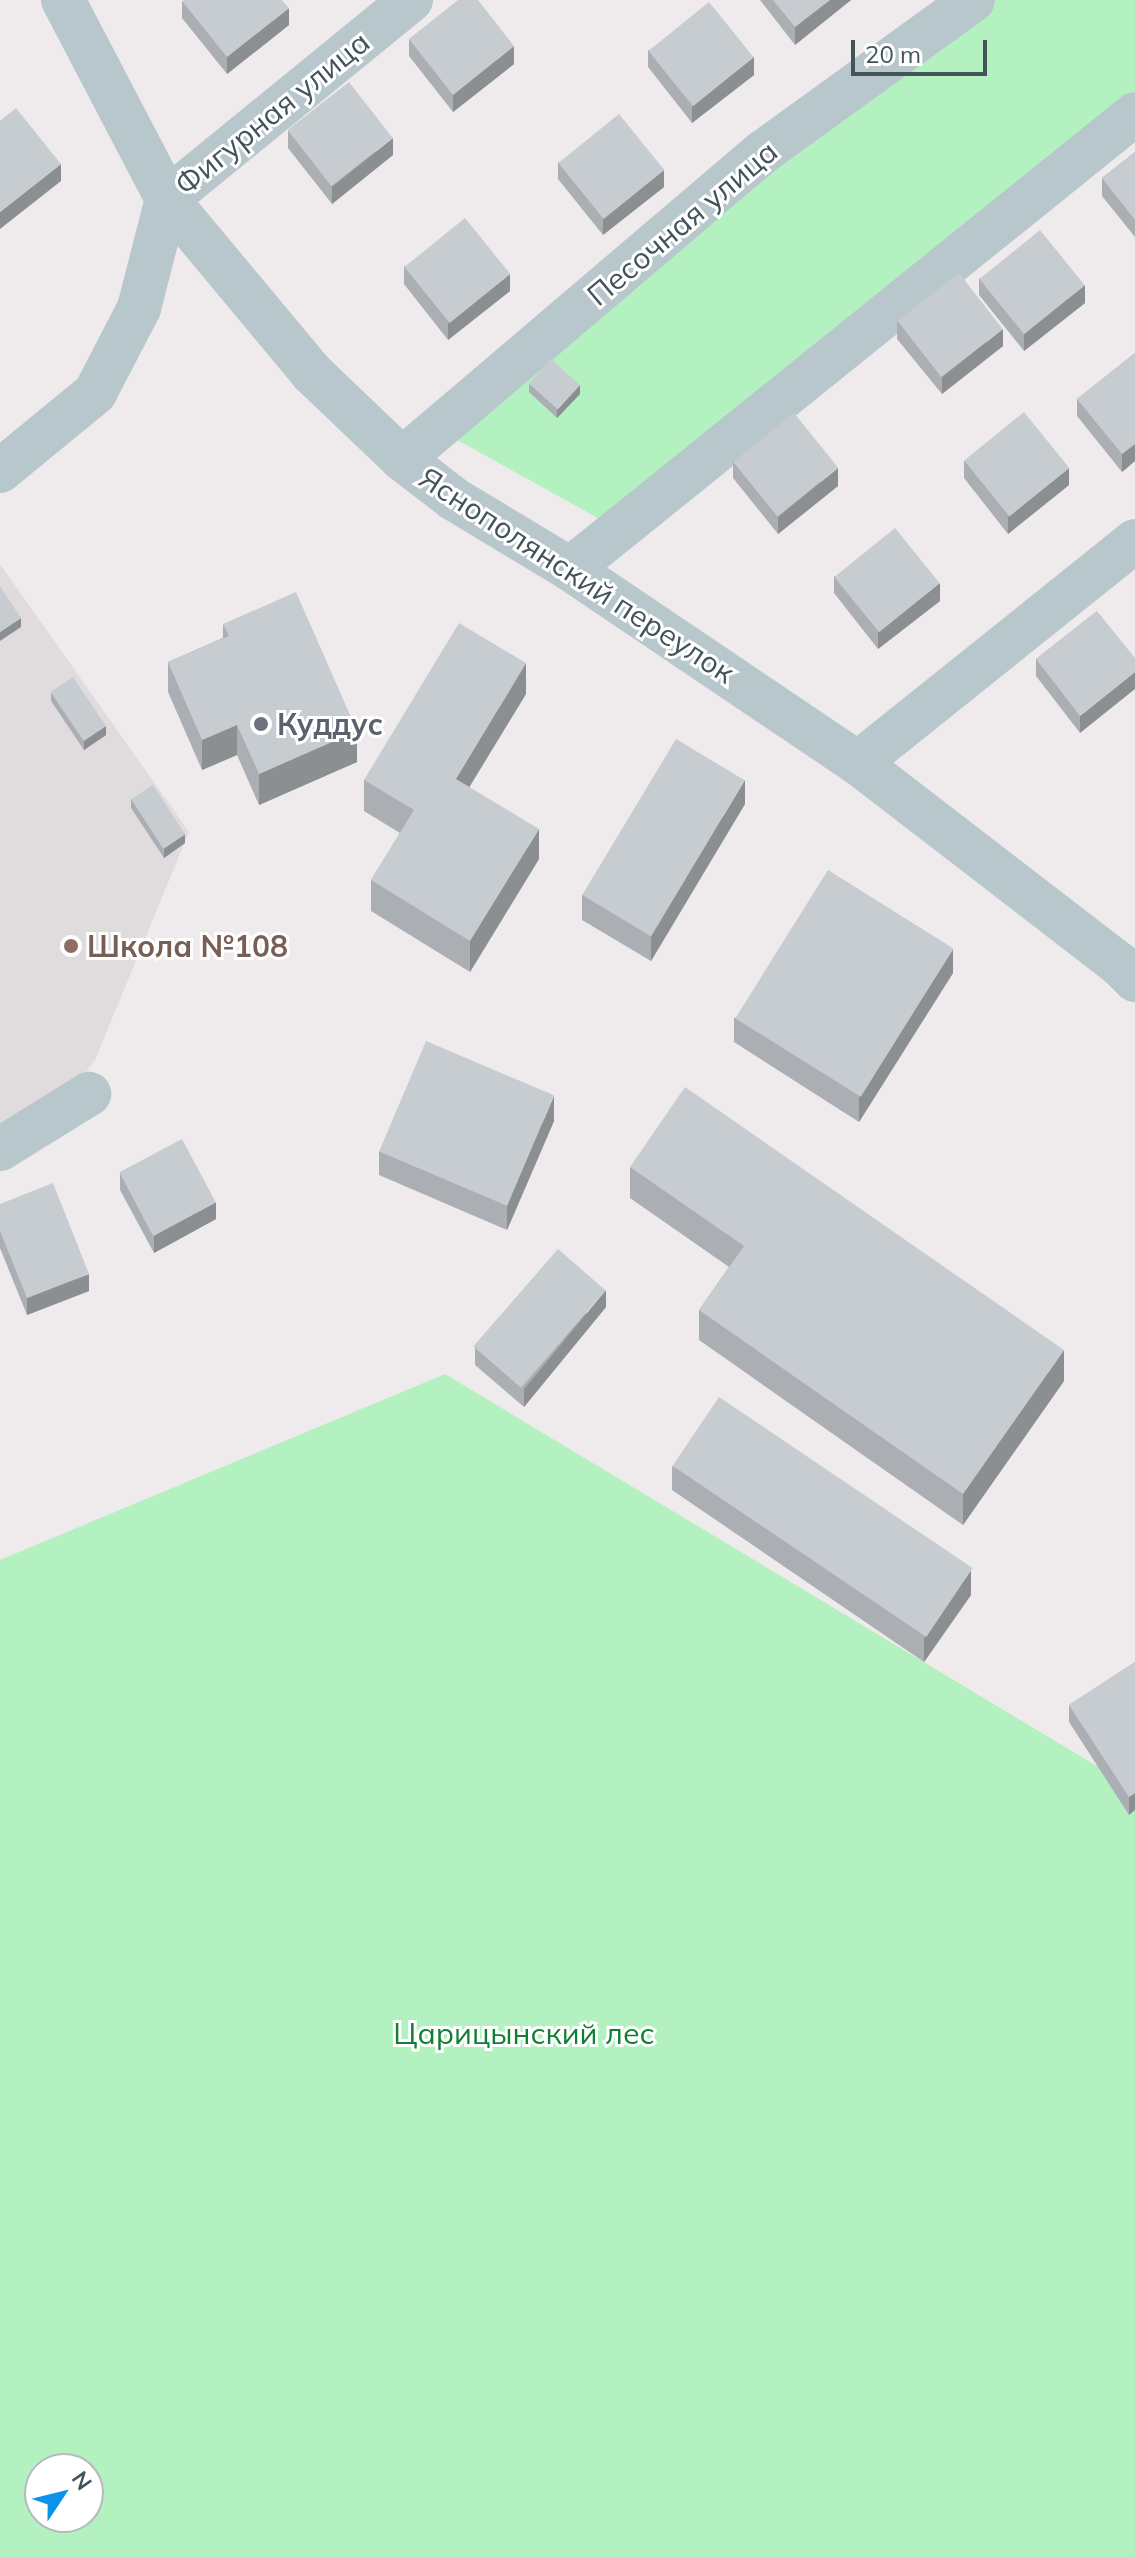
<!DOCTYPE html>
<meta charset="utf-8">
<style>
body{margin:0}
#map{position:relative;width:1135px;height:2557px;overflow:hidden;background:#efebec;font-family:Mulish,sans-serif}
div>[style]{position:absolute}
[style*='--x']{left:calc(var(--x)*1px);top:calc(var(--y)*1px);width:calc(var(--w)*1px);rotate:calc(var(--a)*1deg)}
.education>*{inset:0;background:#e0dcde}
.green>*{inset:0;background:#b4f1c1}
.minor>*{height:44px;margin:-22px;padding:0 22px;transform-origin:22px;border-radius:22px;background:#b8c7cc}
.wall>*{inset:0;background:#abafb4}
.shaded-wall>*{inset:0;background:#8b8f92}
.building>*{inset:0;background:#c7ccd1;transform-origin:0 0}
.dots>*{width:22px;height:22px;translate:-50% -50%;box-sizing:border-box;border:4px solid #fff;border-radius:50%}
span{translate:-50% -50%;white-space:nowrap;text-align:center;line-height:1.15;-webkit-text-stroke:6px #fff;paint-order:stroke}
.street-label{font-size:30px;color:#43535a}
.worship-label{font-size:30px;color:#5b616d;font-weight:700}
.left{translate:0 -50%;text-align:left}
.education-label{font-size:30px;color:#785e54;font-weight:700}
.park-label{font-size:30px;color:#107f34}
.north{position:absolute;left:24px;top:2453px;width:80px;height:80px;box-sizing:border-box;background:#fff;border:2px solid #b4babd;border-radius:50%;rotate:55deg;font-size:22px;font-weight:700;line-height:32px;text-align:center;color:#43535a}
.north::after{content:'';display:block;margin:auto;width:28px;height:36px;background:#0c92e8;clip-path:polygon(50% 0,100% 100%,50% 72%,0 100%)}
.scale{position:absolute;left:851px;top:40px;width:136px;height:36px;box-sizing:border-box;border:4px solid #43535a;border-top:0;padding-left:10px;font-size:24px;line-height:28px;white-space:nowrap;color:#43535a;-webkit-text-stroke:6px #fff;paint-order:stroke}
</style>
<div id="map">
<div class="education">
<div style="clip-path:polygon(0 564px,189px 832px,95px 1060px,84px 1075px,0 1129px)"></div>
</div>
<div class="green">
<div style="clip-path:polygon(979px 0,1135px 0,1135px 124px,623px 532px,423px 421px)"></div>
<div style="clip-path:polygon(evenodd,445px 1374px,1135px 1789px,1135px 2557px,0 2557px,0 1560px,445px 1374px,40px 2469px,88px 2469px,88px 2517px,40px 2517px,40px 2469px)"></div>
</div>
<div class="minor">
<div style="--x:63;--y:0;--w:225;--a:62.4"></div>
<div style="--x:167;--y:199;--w:226;--a:50.2"></div>
<div style="--x:312;--y:373;--w:124;--a:43.7"></div>
<div style="--x:402;--y:459;--w:66;--a:37.6"></div>
<div style="--x:454;--y:499;--w:135;--a:31.1"></div>
<div style="--x:570;--y:569;--w:347;--a:34"></div>
<div style="--x:858;--y:763;--w:329;--a:37.6"></div>
<div style="--x:1119;--y:964;--w:23;--a:45"></div>
<div style="--x:402;--y:459;--w:474;--a:-40.4"></div>
<div style="--x:763;--y:152;--w:259;--a:-35.9"></div>
<div style="--x:0;--y:471;--w:123;--a:-39.4"></div>
<div style="--x:95;--y:393;--w:96;--a:-62.6"></div>
<div style="--x:139;--y:308;--w:113;--a:-75.6"></div>
<div style="--x:167;--y:199;--w:315;--a:-39.2"></div>
<div style="--x:570;--y:569;--w:725;--a:-38.84"></div>
<div style="--x:858;--y:763;--w:355;--a:-38.7"></div>
<div style="--x:0;--y:1149;--w:105;--a:-31.7"></div>
</div>
<div class="wall">
<div style="clip-path:polygon(760px 0,851px 0,795px 45px)"></div>
<div style="clip-path:polygon(182px 1px,289px 25px,227px 74px,182px 18px)"></div>
<div style="clip-path:polygon(409px 39px,514px 64px,453px 112px,409px 56px)"></div>
<div style="clip-path:polygon(648px 50px,754px 75px,692px 123px,648px 67px)"></div>
<div style="clip-path:polygon(288px 130px,393px 155px,332px 204px,288px 148px)"></div>
<div style="clip-path:polygon(1135px 152px,1135px 237px,1102px 196px,1102px 178px)"></div>
<div style="clip-path:polygon(558px 162px,664px 187px,603px 235px,558px 179px)"></div>
<div style="clip-path:polygon(404px 266px,510px 291px,448px 340px,404px 284px)"></div>
<div style="clip-path:polygon(979px 278px,1085px 303px,1024px 351px,979px 295px)"></div>
<div style="clip-path:polygon(897px 321px,1003px 346px,942px 394px,897px 339px)"></div>
<div style="clip-path:polygon(1135px 353px,1135px 461px,1122px 472px,1077px 416px,1077px 399px)"></div>
<div style="clip-path:polygon(529px 383px,580px 394px,557px 418px,529px 392px)"></div>
<div style="clip-path:polygon(733px 461px,838px 486px,778px 534px,733px 478px)"></div>
<div style="clip-path:polygon(964px 461px,1069px 485px,1008px 534px,964px 478px)"></div>
<div style="clip-path:polygon(834px 576px,940px 601px,878px 649px,834px 593px)"></div>
<div style="clip-path:polygon(1097px 611px,1080px 733px,1036px 676px,1036px 659px)"></div>
<div style="clip-path:polygon(223px 624px,357px 762px,259px 805px,237px 755px,202px 770px,168px 692px,168px 662px,223px 638px)"></div>
<div style="clip-path:polygon(51px 692px,106px 735px,84px 750px,51px 701px)"></div>
<div style="clip-path:polygon(526px 694px,469px 787px,539px 859px,470px 972px,371px 911px,371px 880px,400px 833px,364px 811px,364px 780px)"></div>
<div style="clip-path:polygon(131px 799px,185px 843px,164px 858px,131px 808px)"></div>
<div style="clip-path:polygon(745px 804px,651px 961px,582px 920px,582px 895px)"></div>
<div style="clip-path:polygon(953px 973px,859px 1122px,734px 1042px,734px 1018px)"></div>
<div style="clip-path:polygon(554px 1121px,507px 1230px,379px 1175px,379px 1151px)"></div>
<div style="clip-path:polygon(630px 1167px,1064px 1381px,963px 1525px,699px 1340px,699px 1310px,729px 1267px,630px 1198px)"></div>
<div style="clip-path:polygon(120px 1173px,216px 1219px,154px 1253px,120px 1190px)"></div>
<div style="clip-path:polygon(0 1204px,89px 1291px,27px 1315px,0 1248px)"></div>
<div style="clip-path:polygon(606px 1307px,524px 1407px,475px 1365px,475px 1348px)"></div>
<div style="clip-path:polygon(672px 1466px,971px 1595px,924px 1662px,672px 1490px)"></div>
<div style="clip-path:polygon(1135px 1662px,1129px 1815px,1069px 1722px,1069px 1705px)"></div>
</div>
<div class="shaded-wall">
<div style="clip-path:polygon(830px 0,851px 0,795px 45px,795px 27px)"></div>
<div style="clip-path:polygon(289px 8px,289px 25px,227px 74px,227px 57px)"></div>
<div style="clip-path:polygon(514px 46px,514px 64px,453px 112px,453px 95px)"></div>
<div style="clip-path:polygon(754px 57px,754px 75px,692px 123px,692px 106px)"></div>
<div style="clip-path:polygon(393px 138px,393px 155px,332px 204px,332px 187px)"></div>
<div style="clip-path:polygon(61px 164px,61px 181px,0 229px,0 212px)"></div>
<div style="clip-path:polygon(664px 170px,664px 187px,603px 235px,603px 218px)"></div>
<div style="clip-path:polygon(510px 274px,510px 291px,448px 340px,448px 323px)"></div>
<div style="clip-path:polygon(1085px 285px,1085px 303px,1024px 351px,1024px 334px)"></div>
<div style="clip-path:polygon(1003px 329px,1003px 346px,942px 394px,942px 377px)"></div>
<div style="clip-path:polygon(580px 385px,580px 394px,557px 418px,557px 409px)"></div>
<div style="clip-path:polygon(1135px 444px,1135px 461px,1122px 472px,1122px 454px)"></div>
<div style="clip-path:polygon(838px 468px,838px 486px,778px 534px,778px 517px)"></div>
<div style="clip-path:polygon(1069px 468px,1069px 485px,1008px 534px,1008px 517px)"></div>
<div style="clip-path:polygon(940px 583px,940px 601px,878px 649px,878px 632px)"></div>
<div style="clip-path:polygon(21px 618px,21px 627px,0 641px,0 632px)"></div>
<div style="clip-path:polygon(526px 663px,526px 694px,456px 809px,456px 779px)"></div>
<div style="clip-path:polygon(1135px 672px,1135px 689px,1080px 733px,1080px 716px)"></div>
<div style="clip-path:polygon(237px 725px,237px 755px,202px 770px,202px 740px)"></div>
<div style="clip-path:polygon(106px 726px,106px 735px,84px 750px,84px 741px)"></div>
<div style="clip-path:polygon(357px 731px,357px 762px,259px 805px,259px 774px)"></div>
<div style="clip-path:polygon(745px 780px,745px 804px,651px 961px,651px 937px)"></div>
<div style="clip-path:polygon(539px 829px,539px 859px,470px 972px,470px 941px)"></div>
<div style="clip-path:polygon(185px 834px,185px 843px,164px 858px,164px 849px)"></div>
<div style="clip-path:polygon(953px 949px,953px 973px,859px 1122px,859px 1097px)"></div>
<div style="clip-path:polygon(554px 1096px,554px 1121px,507px 1230px,507px 1206px)"></div>
<div style="clip-path:polygon(216px 1202px,216px 1219px,154px 1253px,154px 1236px)"></div>
<div style="clip-path:polygon(89px 1274px,89px 1291px,27px 1315px,27px 1298px)"></div>
<div style="clip-path:polygon(606px 1290px,606px 1307px,524px 1407px,524px 1389px)"></div>
<div style="clip-path:polygon(1064px 1350px,1064px 1381px,963px 1525px,963px 1494px)"></div>
<div style="clip-path:polygon(971px 1570px,971px 1595px,924px 1662px,924px 1638px)"></div>
<div style="clip-path:polygon(1135px 1793px,1135px 1810px,1129px 1815px,1129px 1797px)"></div>
</div>
<div class="building">
<div style="clip-path:polygon(184px 0,282px 0,289px 8px,227px 57px,182px 1px)"></div>
<div style="clip-path:polygon(458px 0,478px 0,514px 46px,453px 95px,409px 39px)"></div>
<div style="clip-path:polygon(773px 0,830px 0,795px 27px)"></div>
<div style="left:709px;top:2px;width:71px;height:78px;rotate:51deg"></div>
<div style="left:349px;top:82px;width:71px;height:78px;rotate:52deg"></div>
<div style="clip-path:polygon(16px 108px,61px 164px,0 212px,0 121px)"></div>
<div style="left:619px;top:114px;width:72px;height:78px;rotate:51deg"></div>
<div style="clip-path:polygon(1135px 152px,1135px 220px,1102px 178px)"></div>
<div style="left:465px;top:218px;width:72px;height:78px;rotate:51deg"></div>
<div style="left:1040px;top:230px;width:71px;height:78px;rotate:51deg"></div>
<div style="left:959px;top:273px;width:71px;height:78px;rotate:52deg"></div>
<div style="clip-path:polygon(1135px 353px,1135px 444px,1122px 454px,1077px 399px)"></div>
<div style="left:551px;top:359px;width:39px;height:33px;rotate:42deg"></div>
<div style="left:1024px;top:412px;width:72px;height:77px;rotate:51deg"></div>
<div style="left:794px;top:413px;width:70px;height:78px;rotate:51deg"></div>
<div style="left:895px;top:528px;width:71px;height:78px;rotate:51deg"></div>
<div style="clip-path:polygon(0 586px,21px 618px,0 632px)"></div>
<div style="clip-path:polygon(296px 592px,357px 731px,259px 774px,237px 725px,202px 740px,168px 662px,229px 636px,223px 624px)"></div>
<div style="clip-path:polygon(1097px 611px,1135px 658px,1135px 672px,1080px 716px,1036px 659px)"></div>
<div style="clip-path:polygon(459px 623px,526px 663px,456px 779px,539px 829px,470px 941px,371px 880px,414px 810px,364px 780px)"></div>
<div style="left:73px;top:677px;width:59px;height:27px;rotate:56deg"></div>
<div style="left:676px;top:739px;width:80px;height:182px;rotate:31deg"></div>
<div style="left:153px;top:785px;width:59px;height:26px;rotate:57deg"></div>
<div style="left:828px;top:870px;width:148px;height:175px;rotate:32deg"></div>
<div style="left:426px;top:1041px;width:139px;height:120px;rotate:23deg"></div>
<div style="clip-path:polygon(685px 1087px,1064px 1350px,963px 1494px,699px 1310px,744px 1246px,630px 1167px)"></div>
<div style="left:182px;top:1139px;width:72px;height:71px;rotate:62deg"></div>
<div style="clip-path:polygon(53px 1183px,89px 1274px,27px 1298px,0 1231px,0 1204px)"></div>
<div style="left:558px;top:1249px;width:63px;height:129px;rotate:41deg"></div>
<div style="left:719px;top:1397px;width:306px;height:83px;rotate:34deg"></div>
<div style="clip-path:polygon(1135px 1662px,1135px 1793px,1129px 1797px,1069px 1705px)"></div>
</div>
<div class="dots">
<div style="left:261px;top:724px;background:#6b7280"></div>
<div style="left:71px;top:946px;background:#8d6e63"></div>
</div>
<div class="street-label">
<span style="left:272px;top:113px;rotate:-39deg">Фигурная улица</span>
<span style="left:682px;top:223px;rotate:-40deg">Песочная улица</span>
<span style="left:577px;top:575px;rotate:33deg">Яснополянский переулок</span>
</div>
<div class="worship-label">
<span class="left" style="left:277px;top:724px">Куддус</span>
</div>
<div class="education-label">
<span class="left" style="left:87px;top:946px">Школа №108</span>
</div>
<div class="park-label">
<span style="left:524px;top:2033px">Царицынский лес</span>
</div>
<div class="north">N</div>
<div class="scale">20 m</div>
</div>
